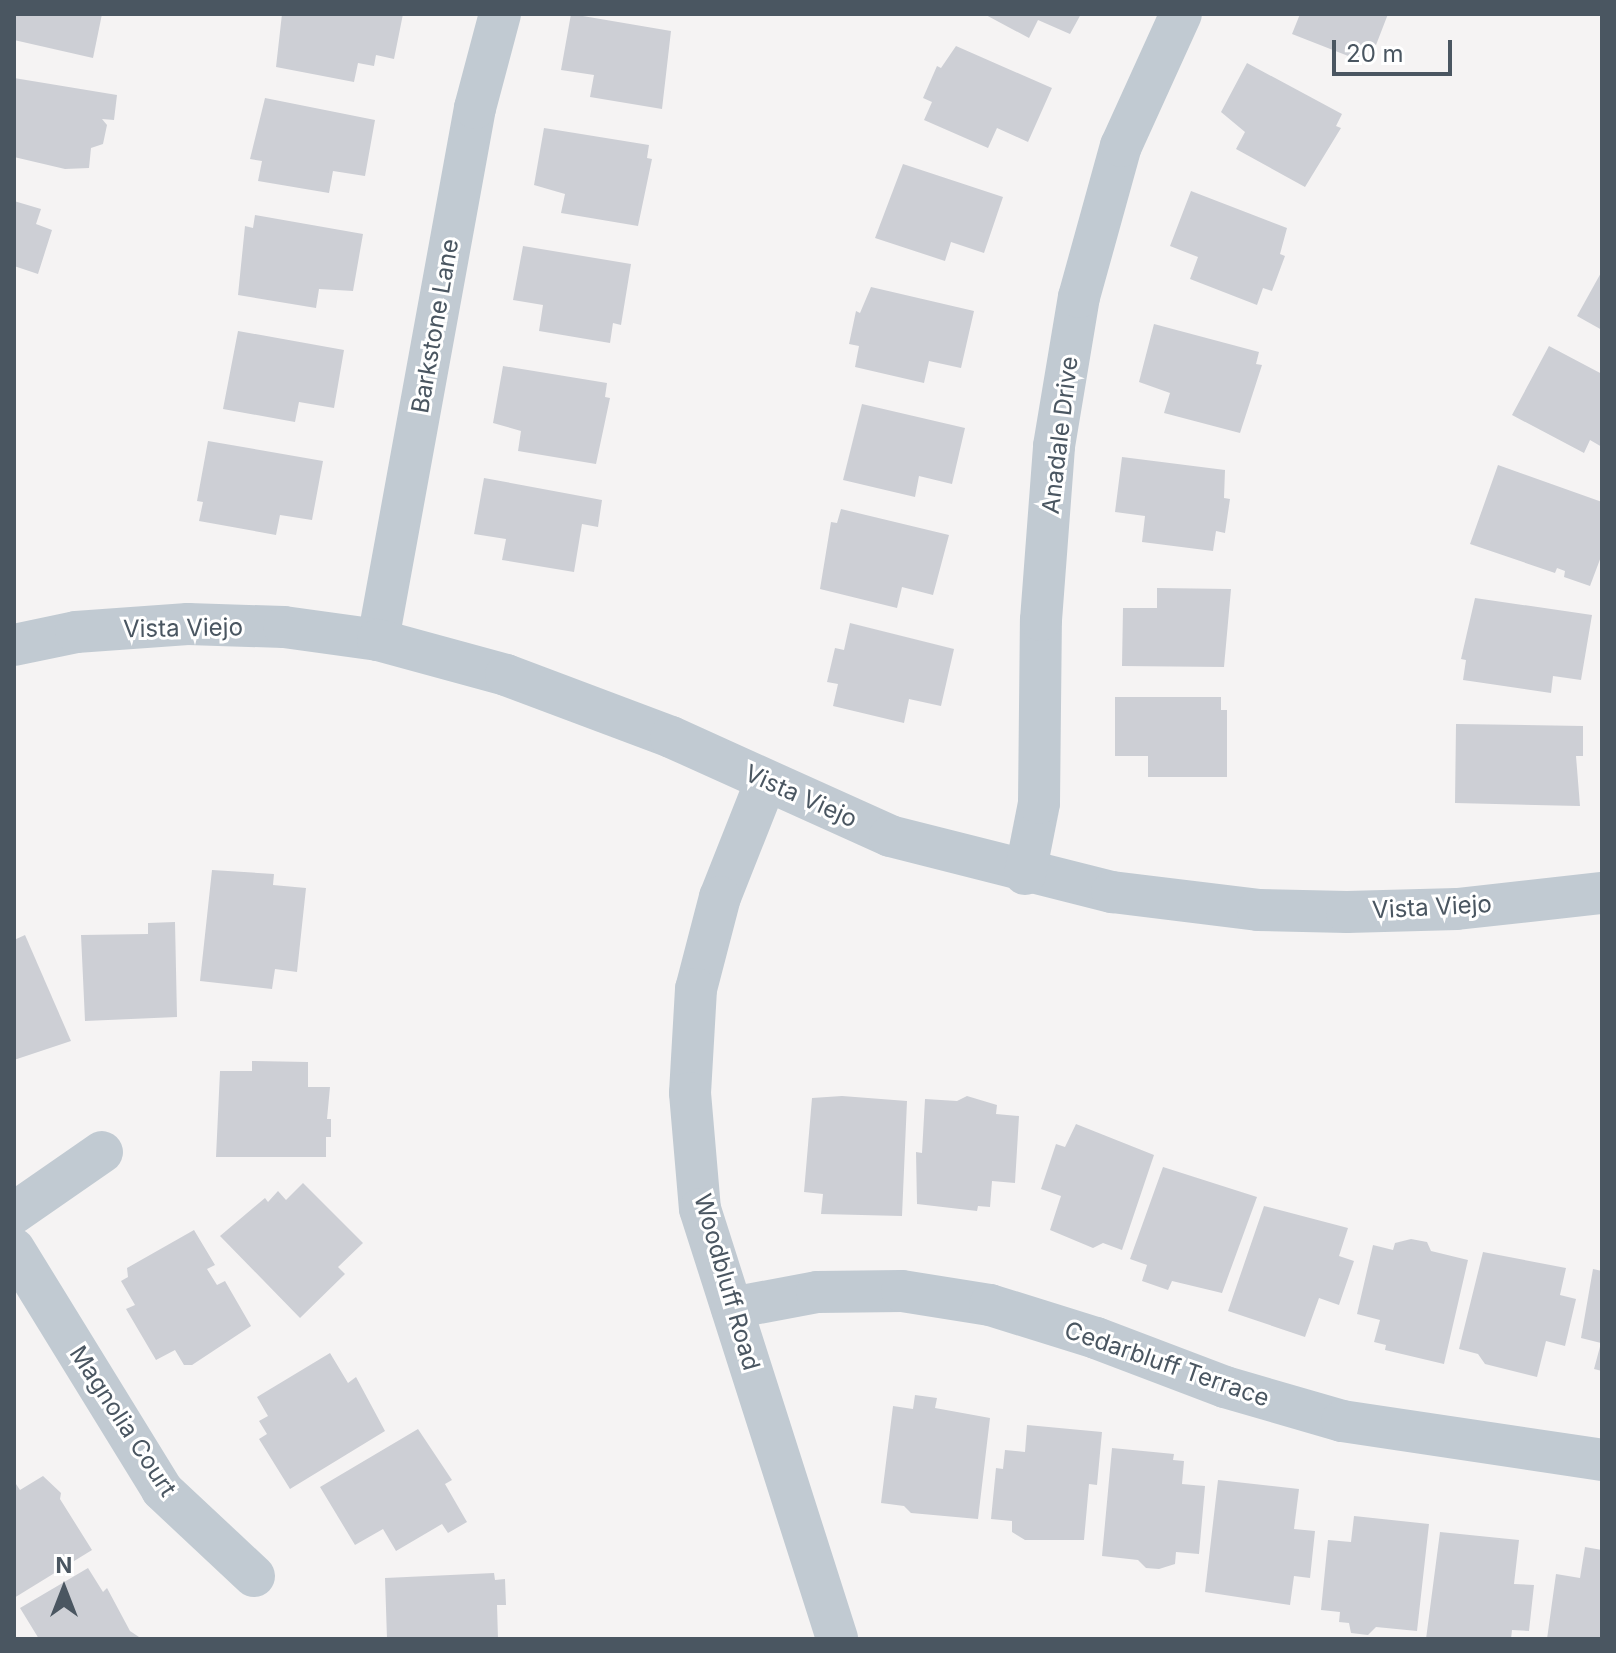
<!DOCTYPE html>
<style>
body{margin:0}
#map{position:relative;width:1616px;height:1653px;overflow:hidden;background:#f5f3f3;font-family:Inter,sans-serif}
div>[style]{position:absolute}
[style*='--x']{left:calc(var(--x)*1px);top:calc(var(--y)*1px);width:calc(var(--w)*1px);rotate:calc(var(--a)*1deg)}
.building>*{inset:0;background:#cdcfd5}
.minor>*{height:42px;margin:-21px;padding:0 21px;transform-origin:21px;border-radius:21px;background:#c1cad2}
span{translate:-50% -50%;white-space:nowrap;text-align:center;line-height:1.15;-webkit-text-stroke:6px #fff;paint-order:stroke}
.street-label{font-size:24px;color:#4a5661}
.frame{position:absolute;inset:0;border:16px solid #4a5661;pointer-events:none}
.north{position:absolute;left:24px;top:1549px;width:80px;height:80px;-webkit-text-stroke:6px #fff;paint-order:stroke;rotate:0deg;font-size:22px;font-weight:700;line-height:32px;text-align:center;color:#4a5661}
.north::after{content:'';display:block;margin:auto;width:28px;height:36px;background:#4a5661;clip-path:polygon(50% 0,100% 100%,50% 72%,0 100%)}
.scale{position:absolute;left:1332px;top:40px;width:120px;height:36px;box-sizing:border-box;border:4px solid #4a5661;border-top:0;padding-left:10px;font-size:24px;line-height:28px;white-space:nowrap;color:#4a5661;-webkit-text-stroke:6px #fff;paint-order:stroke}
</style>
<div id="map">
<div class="building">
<div style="clip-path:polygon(14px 14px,102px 14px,93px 58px,14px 40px)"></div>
<div style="clip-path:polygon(282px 14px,403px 14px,394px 59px,376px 55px,374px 66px,358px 63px,354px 82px,276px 67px)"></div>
<div style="clip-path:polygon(571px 14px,671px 31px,662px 109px,590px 97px,594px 75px,561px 70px)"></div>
<div style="clip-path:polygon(984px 14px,1081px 14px,1070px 34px,1038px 20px,1029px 38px)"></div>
<div style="clip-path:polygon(1300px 14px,1388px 14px,1376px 45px,1368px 42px,1361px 61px,1292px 34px)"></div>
<div style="clip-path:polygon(956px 46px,1052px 88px,1028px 142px,997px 128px,988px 148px,924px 120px,932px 102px,923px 98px,937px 66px,941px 68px)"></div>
<div style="clip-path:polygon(1247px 63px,1342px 114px,1336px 126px,1341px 128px,1305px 187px,1236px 149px,1245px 132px,1221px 112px)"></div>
<div style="clip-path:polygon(14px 78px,117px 95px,114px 120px,102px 119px,107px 125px,103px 144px,91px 148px,89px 168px,65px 169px,14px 157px)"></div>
<div style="clip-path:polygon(265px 98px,375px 120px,365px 176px,333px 171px,329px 193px,258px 181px,262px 161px,250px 159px)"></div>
<div style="clip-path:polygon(544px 128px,649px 145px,647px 158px,652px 159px,638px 226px,561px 213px,565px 194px,534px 185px)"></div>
<div style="clip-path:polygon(903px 164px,1003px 197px,984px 253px,951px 242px,945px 261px,875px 238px)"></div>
<div style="clip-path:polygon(1191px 191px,1287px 228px,1280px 254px,1285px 256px,1272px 291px,1263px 288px,1257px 305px,1190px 279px,1198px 257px,1170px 246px)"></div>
<div style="clip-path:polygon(14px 201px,41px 209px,36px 224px,52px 230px,38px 274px,14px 266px)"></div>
<div style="clip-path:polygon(255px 215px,363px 234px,353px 291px,319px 289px,316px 308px,238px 295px,245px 226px,253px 228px)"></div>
<div style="clip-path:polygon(523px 246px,631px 264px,621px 325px,613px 323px,610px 343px,539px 331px,543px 305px,513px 300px)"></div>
<div style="clip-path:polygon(1602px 271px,1602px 330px,1577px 316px)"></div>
<div style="clip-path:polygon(871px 287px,974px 311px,961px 368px,929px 361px,924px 383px,855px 367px,859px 346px,849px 344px,856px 311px,860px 313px)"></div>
<div style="clip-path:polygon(1154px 324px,1259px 352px,1256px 364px,1262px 365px,1240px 433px,1164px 413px,1170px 393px,1139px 382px)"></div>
<div style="clip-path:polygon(238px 331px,344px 350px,334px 408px,299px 402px,295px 422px,223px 409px)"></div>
<div style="clip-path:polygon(1549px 346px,1602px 374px,1602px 447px,1590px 440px,1584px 453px,1512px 415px)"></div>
<div style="clip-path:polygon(503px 366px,607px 383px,605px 397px,610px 398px,596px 464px,518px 451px,521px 431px,493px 423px)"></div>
<div style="clip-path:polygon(862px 404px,965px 428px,952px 484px,919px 476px,915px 497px,843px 480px)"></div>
<div style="clip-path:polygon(208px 441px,323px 461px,312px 520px,280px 515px,276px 535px,199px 521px,203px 502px,197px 501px)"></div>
<div style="clip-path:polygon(1122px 457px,1225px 470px,1224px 498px,1230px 499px,1225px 533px,1216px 531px,1213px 551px,1142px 542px,1145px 516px,1115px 512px)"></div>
<div style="clip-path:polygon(1498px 465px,1602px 502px,1602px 554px,1590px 586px,1564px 577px,1565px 571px,1557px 568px,1555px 573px,1470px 544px)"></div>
<div style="clip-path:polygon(484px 478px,602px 500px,598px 527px,582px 524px,574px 572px,502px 560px,506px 539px,474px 534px)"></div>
<div style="clip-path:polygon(841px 509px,949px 535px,933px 595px,902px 587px,897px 608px,820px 589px,831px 522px,837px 523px)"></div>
<div style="clip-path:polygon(1157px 588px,1231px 589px,1224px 667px,1122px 666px,1123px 608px,1157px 608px)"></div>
<div style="clip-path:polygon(1475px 598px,1592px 615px,1581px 680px,1553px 676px,1551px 693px,1463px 680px,1466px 660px,1461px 659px)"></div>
<div style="clip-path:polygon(850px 623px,954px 649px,941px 706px,909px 699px,904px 723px,833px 706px,838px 684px,827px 682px,835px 648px,844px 650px)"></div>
<div style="clip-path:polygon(1115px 697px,1221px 697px,1221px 710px,1227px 710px,1227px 777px,1148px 777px,1148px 756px,1115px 756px)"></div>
<div style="clip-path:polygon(1456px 724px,1583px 726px,1583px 756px,1576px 756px,1580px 806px,1455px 803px)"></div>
<div style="clip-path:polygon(212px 870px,274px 874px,273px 885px,306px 888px,297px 972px,275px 969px,272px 989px,200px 981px)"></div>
<div style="clip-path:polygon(175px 922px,177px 1017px,85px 1021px,81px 935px,148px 934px,148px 923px)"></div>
<div style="clip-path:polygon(25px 935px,71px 1041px,14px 1060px,14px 940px)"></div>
<div style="clip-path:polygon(252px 1061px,308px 1062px,308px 1087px,330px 1087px,327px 1119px,331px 1119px,331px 1137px,326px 1137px,326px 1157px,216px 1157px,220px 1071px,252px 1071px)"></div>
<div style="clip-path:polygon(842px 1096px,907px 1101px,902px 1216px,821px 1214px,823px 1194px,804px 1192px,812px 1098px)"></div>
<div style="clip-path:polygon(967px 1096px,997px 1105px,996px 1114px,1019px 1116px,1015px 1183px,992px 1181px,990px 1207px,978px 1206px,977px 1211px,917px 1204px,916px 1152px,922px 1153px,925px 1099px,957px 1101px)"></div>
<div style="clip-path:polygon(1076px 1124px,1154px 1155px,1122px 1250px,1103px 1243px,1093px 1248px,1050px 1230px,1061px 1196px,1041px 1189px,1056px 1144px,1065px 1147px)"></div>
<div style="clip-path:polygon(1163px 1167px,1257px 1197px,1222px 1293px,1172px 1281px,1168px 1290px,1142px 1281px,1147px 1265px,1130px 1259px)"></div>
<div style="clip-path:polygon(303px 1183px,363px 1243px,338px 1267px,345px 1274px,300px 1318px,220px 1236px,265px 1198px,268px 1202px,278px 1191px,286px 1200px)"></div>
<div style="clip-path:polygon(1264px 1206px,1348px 1228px,1339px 1256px,1354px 1261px,1339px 1305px,1319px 1298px,1305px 1337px,1228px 1311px)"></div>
<div style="clip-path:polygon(194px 1230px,215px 1265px,207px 1269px,217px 1285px,225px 1281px,251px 1326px,192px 1365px,184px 1365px,175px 1350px,156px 1360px,126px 1309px,135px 1305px,121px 1281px,128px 1277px,127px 1268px)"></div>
<div style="clip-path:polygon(1411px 1239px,1427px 1242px,1431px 1251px,1468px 1260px,1444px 1364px,1385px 1350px,1386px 1345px,1374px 1342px,1380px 1320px,1357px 1314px,1373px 1245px,1393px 1250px,1395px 1243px)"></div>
<div style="clip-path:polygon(1483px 1252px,1566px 1268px,1560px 1295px,1576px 1299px,1565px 1346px,1546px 1341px,1537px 1377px,1485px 1364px,1478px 1354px,1459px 1349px)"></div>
<div style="clip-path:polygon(1593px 1269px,1602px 1271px,1602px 1371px,1594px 1369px,1601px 1343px,1581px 1338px)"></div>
<div style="clip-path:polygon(330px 1353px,348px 1383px,356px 1377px,385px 1431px,290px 1489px,259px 1439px,267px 1434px,259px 1421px,268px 1416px,257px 1397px)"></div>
<div style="clip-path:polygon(915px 1395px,937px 1398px,935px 1408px,990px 1418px,978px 1519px,911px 1513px,904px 1506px,881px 1503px,893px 1406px,913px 1409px)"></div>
<div style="clip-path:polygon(1027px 1425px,1102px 1432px,1097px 1485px,1089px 1484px,1084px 1540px,1025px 1540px,1012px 1532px,1012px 1521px,991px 1519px,996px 1468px,1003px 1469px,1005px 1450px,1025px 1452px)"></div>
<div style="clip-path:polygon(418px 1429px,452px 1480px,445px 1484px,467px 1522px,448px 1533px,442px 1524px,396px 1551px,383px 1529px,355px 1545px,320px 1487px)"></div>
<div style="clip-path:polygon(1112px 1448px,1174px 1454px,1173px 1460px,1184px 1461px,1182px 1484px,1205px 1486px,1199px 1554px,1176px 1552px,1175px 1564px,1159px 1569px,1146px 1568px,1138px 1560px,1102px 1556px)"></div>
<div style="clip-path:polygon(43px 1476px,61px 1493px,60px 1499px,92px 1550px,14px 1598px,14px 1481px,20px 1490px)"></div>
<div style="clip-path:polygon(1218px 1480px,1299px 1489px,1294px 1529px,1315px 1531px,1310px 1578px,1294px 1576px,1290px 1605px,1205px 1592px)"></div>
<div style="clip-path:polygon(1354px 1516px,1429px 1524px,1417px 1631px,1376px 1627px,1368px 1635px,1351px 1633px,1349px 1623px,1339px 1622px,1340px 1612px,1321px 1610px,1328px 1540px,1351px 1542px)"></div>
<div style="clip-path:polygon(1440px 1532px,1519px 1540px,1514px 1584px,1534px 1585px,1529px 1631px,1512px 1630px,1511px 1639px,1426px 1639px)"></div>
<div style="clip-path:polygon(1585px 1547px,1602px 1550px,1602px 1639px,1547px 1639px,1556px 1574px,1580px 1578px)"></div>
<div style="clip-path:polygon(88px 1568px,103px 1592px,107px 1588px,130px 1631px,142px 1639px,39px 1639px,20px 1608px)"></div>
<div style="clip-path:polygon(494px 1573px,495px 1580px,505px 1579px,506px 1605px,497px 1605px,498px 1639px,387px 1639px,385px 1578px)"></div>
</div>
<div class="minor">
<div style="--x:378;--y:640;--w:541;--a:-79.67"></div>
<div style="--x:475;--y:108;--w:97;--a:-75.1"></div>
<div style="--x:14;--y:645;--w:63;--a:-11.8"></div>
<div style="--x:76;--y:632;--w:112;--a:-4.1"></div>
<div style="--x:188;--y:624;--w:96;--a:1.8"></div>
<div style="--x:284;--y:627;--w:95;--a:7.9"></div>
<div style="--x:378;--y:640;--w:133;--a:15.3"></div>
<div style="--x:506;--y:675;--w:176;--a:20.6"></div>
<div style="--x:671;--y:737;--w:240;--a:24.3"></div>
<div style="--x:890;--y:836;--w:229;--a:14.2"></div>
<div style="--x:1112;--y:892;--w:147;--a:7"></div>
<div style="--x:1258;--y:910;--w:89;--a:1.3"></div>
<div style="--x:1347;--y:912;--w:110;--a:-1.6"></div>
<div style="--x:1457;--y:909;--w:146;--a:-6.3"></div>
<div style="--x:766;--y:781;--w:125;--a:111.6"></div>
<div style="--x:720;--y:897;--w:95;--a:104.6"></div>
<div style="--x:696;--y:989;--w:104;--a:93.3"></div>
<div style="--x:690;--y:1093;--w:116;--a:85.1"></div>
<div style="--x:700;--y:1209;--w:451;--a:72.3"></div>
<div style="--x:1025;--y:874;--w:72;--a:-78.8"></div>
<div style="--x:1039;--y:803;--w:183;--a:-89.4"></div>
<div style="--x:1041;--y:620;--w:174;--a:-85.7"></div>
<div style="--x:1054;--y:446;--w:151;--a:-80.5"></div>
<div style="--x:1079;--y:297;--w:157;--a:-74.5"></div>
<div style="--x:1121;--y:146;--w:145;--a:-65.6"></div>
<div style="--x:14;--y:1213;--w:107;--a:-34.7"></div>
<div style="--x:14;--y:1249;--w:283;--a:58.4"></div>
<div style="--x:162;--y:1490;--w:126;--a:43.1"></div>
<div style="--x:732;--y:1308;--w:86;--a:-10.7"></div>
<div style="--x:817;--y:1292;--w:85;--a:-0.7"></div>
<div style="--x:902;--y:1291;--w:89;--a:9"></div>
<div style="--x:990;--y:1305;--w:111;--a:17.3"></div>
<div style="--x:1096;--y:1338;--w:138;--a:20.8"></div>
<div style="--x:1225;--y:1387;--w:122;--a:16.2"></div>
<div style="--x:1342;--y:1421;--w:263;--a:8.5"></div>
</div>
<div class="street-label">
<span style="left:435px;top:326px;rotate:-80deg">Barkstone Lane</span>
<span style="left:1060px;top:435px;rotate:-83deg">Anadale Drive</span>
<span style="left:183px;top:628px;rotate:-1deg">Vista Viejo</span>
<span style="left:801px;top:796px;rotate:24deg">Vista Viejo</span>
<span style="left:1432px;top:907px;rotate:-3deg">Vista Viejo</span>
<span style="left:727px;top:1282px;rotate:74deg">Woodbluff Road</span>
<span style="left:1167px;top:1364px;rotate:19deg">Cedarbluff Terrace</span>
<span style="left:123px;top:1421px;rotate:57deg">Magnolia Court</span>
</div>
<div class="frame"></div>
<div class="north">N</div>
<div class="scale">20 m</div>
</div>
